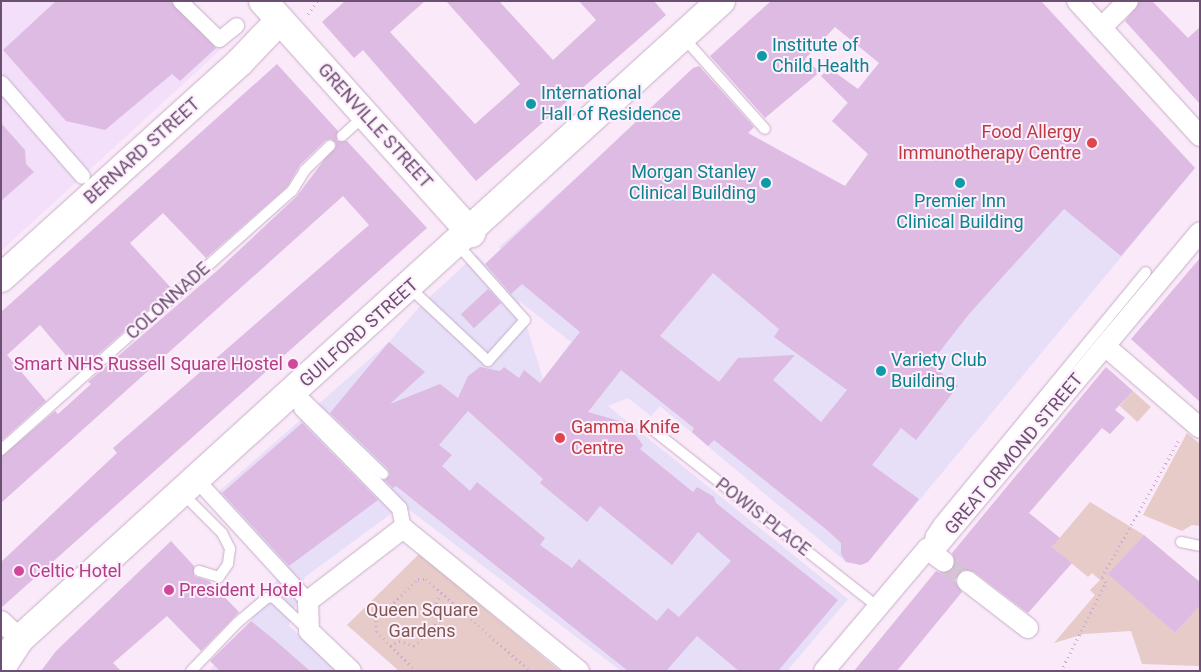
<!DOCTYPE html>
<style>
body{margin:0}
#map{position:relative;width:1201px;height:672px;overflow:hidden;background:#fae9f9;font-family:Roboto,sans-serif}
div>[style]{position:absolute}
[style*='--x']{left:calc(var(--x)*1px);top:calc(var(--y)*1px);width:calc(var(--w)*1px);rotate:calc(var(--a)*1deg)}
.commercial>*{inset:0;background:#f3dff9}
.medical>*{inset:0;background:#e7def7}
.green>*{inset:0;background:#e6cbc9;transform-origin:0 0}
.building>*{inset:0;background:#debbe2;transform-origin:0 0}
.minor-tunnel>*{height:20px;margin-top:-10px;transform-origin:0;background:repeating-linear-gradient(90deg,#d6c3d7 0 20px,transparent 0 30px)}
.path>*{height:3px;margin-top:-1.5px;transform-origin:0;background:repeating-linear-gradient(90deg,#cca7d1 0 1px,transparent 0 5px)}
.roads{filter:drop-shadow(0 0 1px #c6aec8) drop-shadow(0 0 1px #c6aec8)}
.service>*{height:10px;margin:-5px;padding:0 5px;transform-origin:5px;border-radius:5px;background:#fff}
.pedestrian>*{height:15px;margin:-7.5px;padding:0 7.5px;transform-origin:7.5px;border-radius:7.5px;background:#fff}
.minor>*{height:20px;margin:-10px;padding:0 10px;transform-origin:10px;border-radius:10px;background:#fff}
.secondary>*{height:28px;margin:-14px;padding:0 14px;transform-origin:14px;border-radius:14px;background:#fff}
.dots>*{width:14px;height:14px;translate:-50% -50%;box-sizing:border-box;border:2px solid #fdeffc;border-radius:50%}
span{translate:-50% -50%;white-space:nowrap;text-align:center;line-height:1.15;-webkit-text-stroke:4px #fdeffc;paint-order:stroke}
.culture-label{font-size:18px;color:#0d838f}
.left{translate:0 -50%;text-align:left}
.right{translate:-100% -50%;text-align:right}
.street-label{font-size:18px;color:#6c5072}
.health-label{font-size:18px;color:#be3a42}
.hotel-label{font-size:18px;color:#b23c85}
.park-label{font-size:18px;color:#81584f}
.frame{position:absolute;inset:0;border:2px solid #6c5072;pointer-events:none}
</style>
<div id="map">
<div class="commercial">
<div style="clip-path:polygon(1px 1px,193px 1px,230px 41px,1px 251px)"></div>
</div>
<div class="medical">
<div style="clip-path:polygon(evenodd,970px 1px,1041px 1px,1195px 168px,868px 562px,861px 565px,846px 562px,660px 406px,651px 416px,628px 398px,608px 406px,848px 599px,787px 671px,621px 671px,403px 505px,305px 577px,289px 626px,340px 671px,209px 671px,251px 621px,282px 571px,215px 495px,389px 342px,422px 304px,471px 259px,477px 255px,485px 264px,501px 250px,499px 247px,637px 123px,693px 68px,751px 135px,845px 186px,875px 156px,832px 121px,874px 69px,891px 84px,970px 1px,519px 301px,571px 342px,543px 379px,519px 301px)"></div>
</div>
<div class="green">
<div style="left:1133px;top:391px;width:24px;height:20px;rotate:42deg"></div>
<div style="clip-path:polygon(1187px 433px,1200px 444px,1200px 526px,1192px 525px,1182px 531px,1143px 515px)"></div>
<div style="clip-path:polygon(1090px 502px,1144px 535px,1109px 574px,1175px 633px,1200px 606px,1200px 666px,1142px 664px,1131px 631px,1084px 634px,1054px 643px,1095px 595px,1090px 590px,1100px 580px,1092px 573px,1088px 577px,1052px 547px)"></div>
<div style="clip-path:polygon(419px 554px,560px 671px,399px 671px,347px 625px)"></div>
</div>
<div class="building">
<div style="clip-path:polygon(56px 1px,171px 1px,216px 48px,180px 81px,172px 74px,105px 130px,66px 121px,3px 50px)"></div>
<div style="clip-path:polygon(345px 1px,425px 1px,390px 32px,475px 124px,520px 84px,446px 1px,499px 1px,553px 60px,596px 20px,579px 1px,654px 1px,666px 15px,476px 181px,363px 50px,354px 58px,322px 22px)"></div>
<div style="clip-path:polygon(evenodd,771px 1px,1041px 1px,1195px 168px,1121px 256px,1064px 209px,969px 314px,930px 364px,958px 386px,916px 440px,901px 428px,872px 465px,919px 499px,868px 562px,861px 565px,846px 562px,841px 554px,841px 543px,827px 530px,714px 440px,708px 446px,692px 432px,694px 428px,621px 370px,588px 412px,626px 423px,643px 445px,640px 449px,693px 492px,697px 487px,714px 497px,716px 503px,838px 600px,778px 671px,739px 671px,697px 636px,666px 671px,628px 671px,396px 486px,393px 488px,385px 480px,390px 475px,388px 469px,330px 413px,389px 342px,425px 372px,390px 404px,440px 384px,458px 398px,468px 376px,480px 367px,500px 371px,504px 367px,519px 378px,524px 370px,540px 383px,580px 332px,522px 284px,511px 294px,485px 264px,693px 68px,699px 66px,754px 127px,748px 133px,845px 186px,868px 154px,832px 121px,848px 103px,821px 76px,829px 68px,858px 89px,879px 63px,835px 27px,805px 59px,820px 72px,765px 118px,710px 56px,771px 1px,713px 273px,779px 329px,774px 337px,847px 390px,821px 422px,773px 380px,795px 355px,738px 358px,719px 382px,660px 336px,713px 273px,771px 1px,468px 411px,543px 479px,540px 483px,587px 522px,600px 506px,672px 565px,698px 532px,731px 561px,679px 617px,668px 608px,657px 621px,579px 559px,572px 568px,540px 545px,545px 538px,477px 482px,470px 491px,442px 466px,452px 455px,439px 445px,468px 411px)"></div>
<div style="clip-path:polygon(1140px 1px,1152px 1px,1188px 38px,1200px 27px,1200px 104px,1125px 21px)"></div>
<div style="clip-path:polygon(277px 64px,338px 131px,337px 141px,347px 141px,427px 228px,1px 608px,1px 562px,117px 453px,113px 448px,369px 225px,343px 196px,1px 503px,1px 457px,55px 411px,58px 414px,91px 384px,88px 382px,218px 270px,297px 196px,336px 144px,331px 139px,325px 141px,300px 165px,287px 187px,206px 258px,163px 213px,130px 243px,172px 289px,79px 371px,40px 325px,7px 355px,46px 401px,1px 441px,1px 312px)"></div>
<div style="clip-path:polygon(1px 123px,25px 150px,26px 164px,34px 172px,1px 201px)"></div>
<div style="clip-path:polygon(1200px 258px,1200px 402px,1131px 339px)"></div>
<div style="left:488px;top:289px;width:19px;height:37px;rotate:47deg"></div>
<div style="clip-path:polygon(1106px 367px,1133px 391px,1115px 410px,1125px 418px,1110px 434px,1102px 428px,1029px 513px,1060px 538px,1052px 547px,1072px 563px,1028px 613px,974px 572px,962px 570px,955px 580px,962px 592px,897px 671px,854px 671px,936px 571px,943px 574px,953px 570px,956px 563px,952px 553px)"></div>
<div style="clip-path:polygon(302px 423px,378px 500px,289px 566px,222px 493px)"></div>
<div style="clip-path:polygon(1144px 535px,1200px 582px,1200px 606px,1175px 633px,1108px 574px)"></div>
<div style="clip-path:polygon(171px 541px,194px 566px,194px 576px,209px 581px,239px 612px,201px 651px,167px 616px,113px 663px,121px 671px,41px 671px,56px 651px)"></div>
<div style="clip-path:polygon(251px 621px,277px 642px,310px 671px,220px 671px,210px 661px)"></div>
</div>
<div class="minor-tunnel">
<div style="--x:944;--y:562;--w:30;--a:40"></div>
</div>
<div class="path">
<div style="--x:308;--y:14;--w:16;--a:-55"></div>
<div style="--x:390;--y:646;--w:10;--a:-29"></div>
<div style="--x:399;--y:641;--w:16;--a:18"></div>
<div style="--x:414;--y:646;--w:41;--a:-45"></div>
<div style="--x:443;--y:617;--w:16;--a:-117"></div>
<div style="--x:436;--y:603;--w:10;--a:-61"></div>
<div style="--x:416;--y:671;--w:57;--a:-135"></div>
<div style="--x:376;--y:631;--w:11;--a:-90"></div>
<div style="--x:376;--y:620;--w:59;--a:-44.3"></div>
<div style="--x:418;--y:579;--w:8;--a:0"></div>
<div style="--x:426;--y:579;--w:139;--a:41.5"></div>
<div style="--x:1061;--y:671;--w:100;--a:-63.2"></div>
<div style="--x:1106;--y:582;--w:6;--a:-129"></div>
<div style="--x:1102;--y:577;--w:159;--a:-60.7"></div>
<div style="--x:1196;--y:671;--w:6;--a:-45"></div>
</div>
<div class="roads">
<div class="service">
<div style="--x:683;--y:37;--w:123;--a:48.3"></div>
<div style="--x:342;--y:136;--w:30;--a:-42"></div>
<div style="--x:410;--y:288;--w:107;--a:43.1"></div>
<div style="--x:488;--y:361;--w:55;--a:-47.9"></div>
<div style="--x:525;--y:320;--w:101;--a:-131.8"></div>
<div style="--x:296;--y:390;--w:121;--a:44"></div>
<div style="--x:648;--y:426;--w:294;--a:38.2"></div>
<div style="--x:1;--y:450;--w:390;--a:-41.7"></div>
<div style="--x:292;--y:191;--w:25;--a:-58"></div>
<div style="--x:305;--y:170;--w:35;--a:-44"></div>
<div style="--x:182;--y:493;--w:57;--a:45"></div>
<div style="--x:222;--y:533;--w:18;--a:63"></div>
<div style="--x:230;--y:549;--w:15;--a:98"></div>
<div style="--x:228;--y:564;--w:16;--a:125"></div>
<div style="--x:219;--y:577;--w:21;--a:-163"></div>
<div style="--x:1181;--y:542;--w:19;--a:12"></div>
<div style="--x:928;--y:548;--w:13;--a:-77"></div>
<div style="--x:931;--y:535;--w:14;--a:-56"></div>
<div style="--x:939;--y:523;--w:325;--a:-50.5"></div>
<div style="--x:191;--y:671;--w:66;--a:-46.2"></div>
<div style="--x:237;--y:623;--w:39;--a:-40"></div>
<div style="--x:267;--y:598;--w:6;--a:-9"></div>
<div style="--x:273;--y:597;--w:48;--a:43.3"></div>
</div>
<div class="pedestrian">
<div style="--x:180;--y:1;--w:54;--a:44.3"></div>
<div style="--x:219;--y:39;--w:22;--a:-39"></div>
<div style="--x:1;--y:83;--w:123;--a:48.9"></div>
<div style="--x:301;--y:408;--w:140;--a:45.6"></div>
<div style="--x:399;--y:508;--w:20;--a:79"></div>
<div style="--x:197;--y:480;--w:164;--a:47.5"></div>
</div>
<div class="minor">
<div style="--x:1077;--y:1;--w:183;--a:47.7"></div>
<div style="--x:1101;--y:28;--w:38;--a:-45"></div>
<div style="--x:1105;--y:346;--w:125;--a:40.8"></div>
<div style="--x:927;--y:549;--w:21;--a:37"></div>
<div style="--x:967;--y:581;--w:77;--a:37.6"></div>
<div style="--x:1;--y:621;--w:26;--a:43"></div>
<div style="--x:351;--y:671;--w:58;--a:-136.4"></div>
<div style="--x:309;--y:631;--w:30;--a:-92"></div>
<div style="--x:308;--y:601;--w:120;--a:-37.5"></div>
<div style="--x:403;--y:528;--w:227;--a:39.1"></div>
<div style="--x:824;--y:671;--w:160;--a:-49.8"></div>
<div style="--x:927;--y:549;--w:14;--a:-25"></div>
<div style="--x:940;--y:543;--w:405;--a:-50.1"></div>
</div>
<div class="secondary">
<div style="--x:263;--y:1;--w:312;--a:48.1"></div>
<div style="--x:1;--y:278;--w:321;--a:-42.1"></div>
<div style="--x:239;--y:63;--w:59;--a:-46.4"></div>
<div style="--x:1;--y:668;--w:35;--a:-57"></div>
<div style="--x:20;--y:639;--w:948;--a:-42.31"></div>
</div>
</div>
<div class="dots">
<div style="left:762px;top:56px;background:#0f9aa8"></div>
<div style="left:531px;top:104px;background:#0f9aa8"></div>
<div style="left:1092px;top:143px;background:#e0444e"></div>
<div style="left:766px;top:183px;background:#0f9aa8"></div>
<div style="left:960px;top:183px;background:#0f9aa8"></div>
<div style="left:293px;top:364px;background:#d1479c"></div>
<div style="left:881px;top:371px;background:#0f9aa8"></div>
<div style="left:560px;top:438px;background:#e0444e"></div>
<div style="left:19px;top:571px;background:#d1479c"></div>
<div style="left:169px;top:590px;background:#d1479c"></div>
</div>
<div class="culture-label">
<span class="left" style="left:772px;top:56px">Institute of<br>Child Health</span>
<span class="left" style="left:541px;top:104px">International<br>Hall of Residence</span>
<span class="right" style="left:756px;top:183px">Morgan Stanley<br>Clinical Building</span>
<span style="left:960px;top:212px">Premier Inn<br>Clinical Building</span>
<span class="left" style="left:891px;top:371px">Variety Club<br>Building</span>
</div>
<div class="street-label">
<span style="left:375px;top:126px;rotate:48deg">GRENVILLE STREET</span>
<span style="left:142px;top:151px;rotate:-42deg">BERNARD STREET</span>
<span style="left:168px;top:301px;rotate:-42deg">COLONNADE</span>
<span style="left:359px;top:333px;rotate:-42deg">GUILFORD STREET</span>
<span style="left:1014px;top:454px;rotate:-50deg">GREAT ORMOND STREET</span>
<span style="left:763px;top:517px;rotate:38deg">POWIS PLACE</span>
</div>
<div class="health-label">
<span class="right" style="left:1081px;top:143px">Food Allergy<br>Immunotherapy Centre</span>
<span class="left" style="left:571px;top:438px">Gamma Knife<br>Centre</span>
</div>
<div class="hotel-label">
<span class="right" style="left:283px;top:364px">Smart NHS Russell Square Hostel</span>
<span class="left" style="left:29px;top:571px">Celtic Hotel</span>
<span class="left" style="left:179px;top:590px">President Hotel</span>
</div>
<div class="park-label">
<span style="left:422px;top:621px">Queen Square<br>Gardens</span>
</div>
<div class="frame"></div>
</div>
